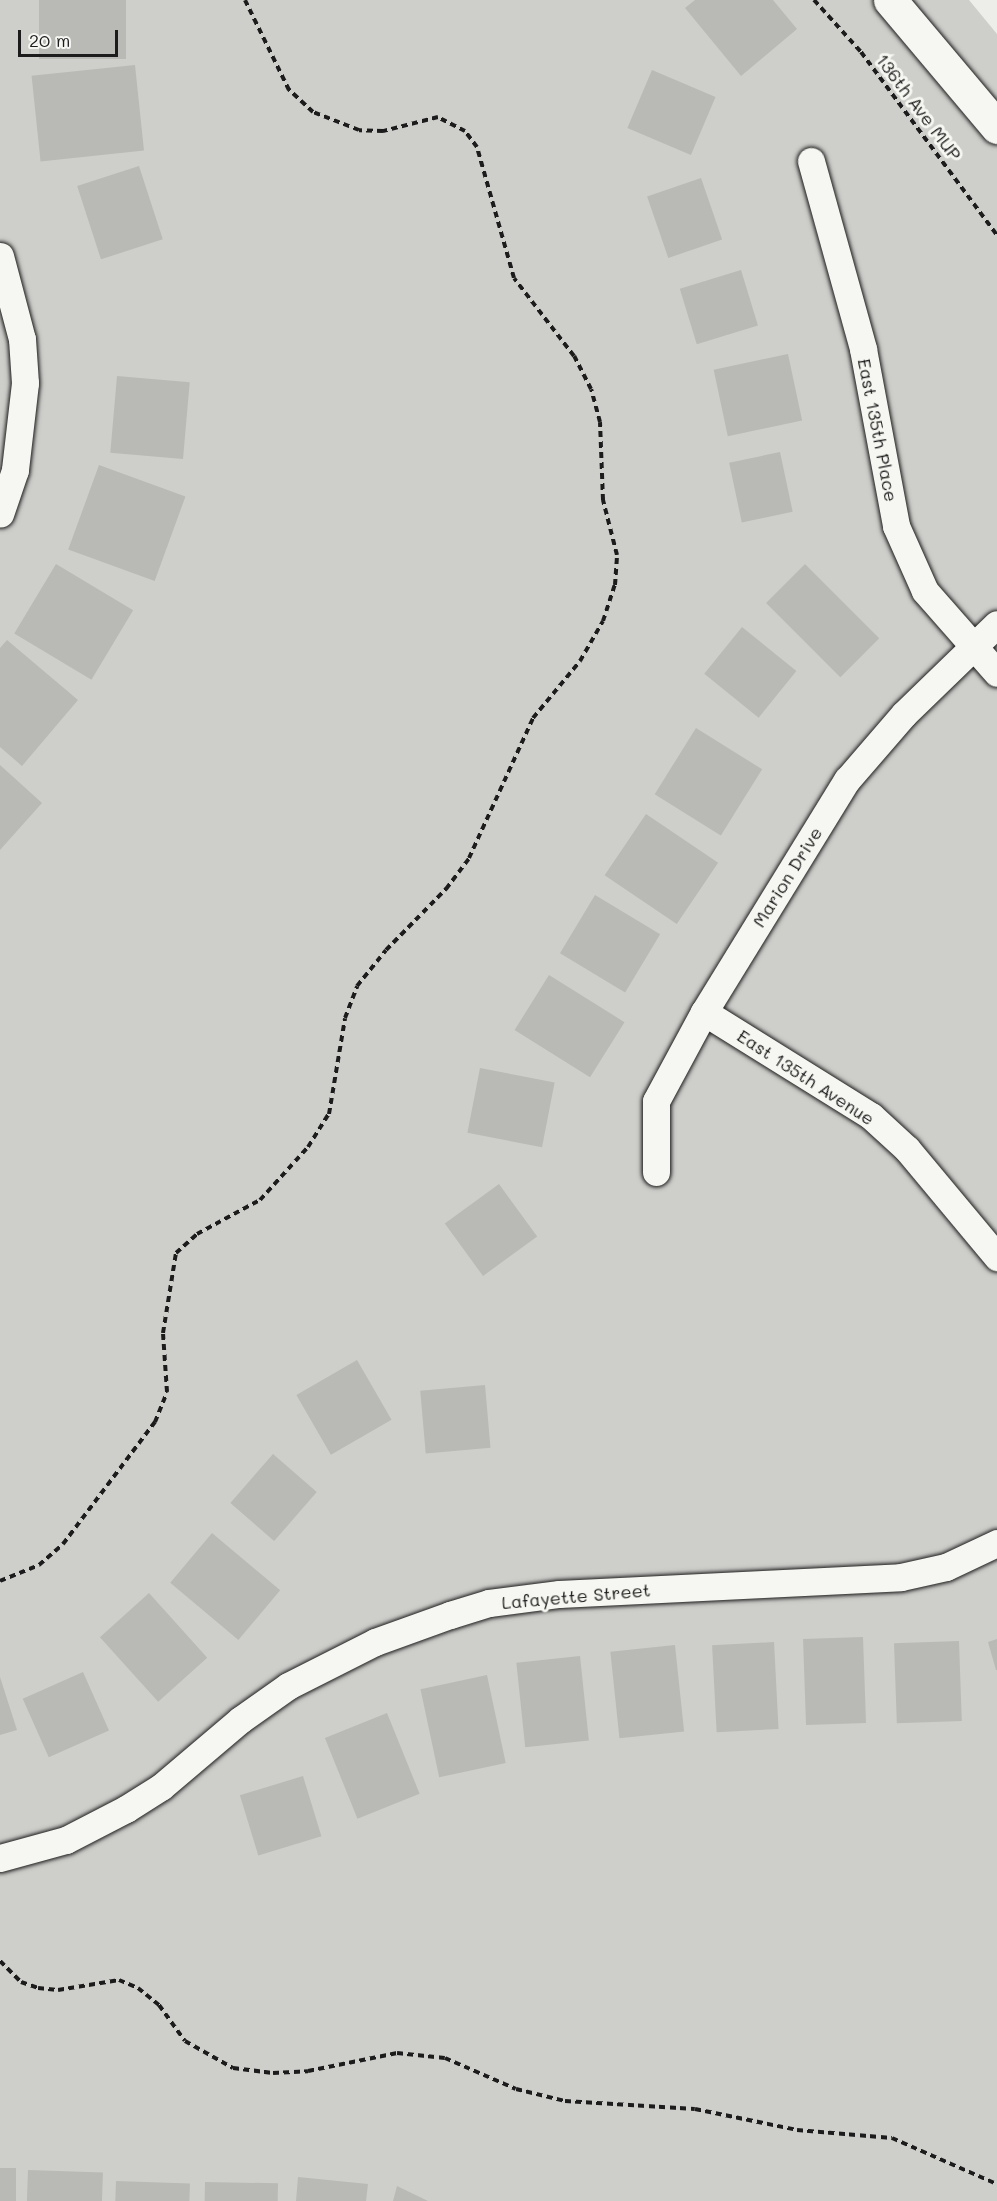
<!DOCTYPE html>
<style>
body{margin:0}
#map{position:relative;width:997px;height:2201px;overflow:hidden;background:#edede9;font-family:Mali,sans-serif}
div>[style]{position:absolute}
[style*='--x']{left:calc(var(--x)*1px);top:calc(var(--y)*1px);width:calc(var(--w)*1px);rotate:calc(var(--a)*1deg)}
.green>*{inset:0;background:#cececb}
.building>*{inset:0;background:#b9b9b6;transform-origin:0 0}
.path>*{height:4px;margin-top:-2px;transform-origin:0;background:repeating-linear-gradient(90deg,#1c1c1c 0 6px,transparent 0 10.5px)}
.roads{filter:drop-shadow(0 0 2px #1c1c1c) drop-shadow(0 0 2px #1c1c1c)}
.street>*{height:27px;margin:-13.5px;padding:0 13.5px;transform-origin:13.5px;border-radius:13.5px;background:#f6f6f2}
.primary>*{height:33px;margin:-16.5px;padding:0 16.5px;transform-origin:16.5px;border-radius:16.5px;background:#f6f6f2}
span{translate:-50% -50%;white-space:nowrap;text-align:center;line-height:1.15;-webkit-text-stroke:6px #f6f6f2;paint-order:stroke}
.street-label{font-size:18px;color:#1c1c1c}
.scale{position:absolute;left:18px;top:30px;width:100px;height:27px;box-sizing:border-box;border:3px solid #1c1c1c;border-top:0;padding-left:8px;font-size:18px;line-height:21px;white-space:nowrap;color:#1c1c1c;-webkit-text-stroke:4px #f6f6f2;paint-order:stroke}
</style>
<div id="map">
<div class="green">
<div style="clip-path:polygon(0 0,969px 0,997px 34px,997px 2201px,0 2201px)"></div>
</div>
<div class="building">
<div style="left:39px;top:0;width:87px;height:59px"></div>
<div style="clip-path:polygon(695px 0,773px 0,797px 29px,741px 76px,685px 8px)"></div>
<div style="left:135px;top:65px;width:86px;height:104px;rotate:84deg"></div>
<div style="left:652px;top:70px;width:69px;height:63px;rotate:23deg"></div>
<div style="left:139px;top:166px;width:77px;height:65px;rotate:72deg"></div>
<div style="left:701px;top:178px;width:65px;height:57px;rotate:71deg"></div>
<div style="left:741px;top:270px;width:58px;height:64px;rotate:73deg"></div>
<div style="left:788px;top:354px;width:68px;height:76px;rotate:78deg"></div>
<div style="left:117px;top:376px;width:73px;height:77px;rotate:5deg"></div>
<div style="left:780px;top:452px;width:61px;height:52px;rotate:78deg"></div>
<div style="left:99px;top:465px;width:92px;height:90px;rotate:20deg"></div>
<div style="left:56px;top:564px;width:90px;height:81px;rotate:31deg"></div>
<div style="left:805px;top:564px;width:105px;height:55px;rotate:45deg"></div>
<div style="left:742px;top:627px;width:70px;height:60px;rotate:39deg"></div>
<div style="clip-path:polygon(7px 640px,78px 700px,22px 766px,0 747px,0 648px)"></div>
<div style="left:696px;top:728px;width:78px;height:78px;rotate:32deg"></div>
<div style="clip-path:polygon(0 765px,42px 803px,0 850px)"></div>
<div style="left:646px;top:814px;width:87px;height:74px;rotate:34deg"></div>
<div style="left:595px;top:895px;width:76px;height:68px;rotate:31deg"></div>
<div style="left:549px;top:975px;width:89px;height:65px;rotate:32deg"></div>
<div style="left:480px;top:1068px;width:76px;height:66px;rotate:11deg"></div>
<div style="left:499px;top:1184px;width:65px;height:67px;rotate:54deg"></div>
<div style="left:357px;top:1360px;width:69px;height:70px;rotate:60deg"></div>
<div style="left:485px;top:1385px;width:63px;height:65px;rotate:85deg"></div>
<div style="left:273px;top:1454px;width:58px;height:65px;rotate:41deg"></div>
<div style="left:212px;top:1533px;width:89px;height:65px;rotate:40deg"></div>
<div style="left:149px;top:1593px;width:87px;height:66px;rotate:48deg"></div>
<div style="left:863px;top:1637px;width:86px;height:60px;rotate:88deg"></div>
<div style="clip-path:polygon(997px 1639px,997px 1670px,996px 1670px,988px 1642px)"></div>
<div style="left:959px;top:1641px;width:80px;height:65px;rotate:88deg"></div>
<div style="left:774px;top:1642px;width:87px;height:62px;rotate:87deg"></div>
<div style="left:675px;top:1645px;width:87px;height:65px;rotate:84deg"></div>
<div style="left:580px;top:1656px;width:85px;height:64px;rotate:84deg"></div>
<div style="left:83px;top:1672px;width:64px;height:66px;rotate:66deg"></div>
<div style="left:487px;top:1675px;width:90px;height:68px;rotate:78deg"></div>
<div style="clip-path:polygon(0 1677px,17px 1730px,0 1735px)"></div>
<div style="left:387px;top:1713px;width:87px;height:67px;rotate:68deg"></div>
<div style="left:303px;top:1776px;width:63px;height:66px;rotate:73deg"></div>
<div style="left:0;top:2168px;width:16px;height:33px"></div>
<div style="left:28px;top:2170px;width:75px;height:31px;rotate:2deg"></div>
<div style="clip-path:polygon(298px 2177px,368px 2184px,366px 2201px,296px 2201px)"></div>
<div style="left:116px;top:2181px;width:74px;height:20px;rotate:2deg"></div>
<div style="left:205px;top:2182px;width:73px;height:19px;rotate:1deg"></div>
<div style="clip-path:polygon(397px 2186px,428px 2201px,393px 2201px)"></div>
</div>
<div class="path">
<div style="--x:814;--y:0;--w:70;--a:47.9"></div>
<div style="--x:861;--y:52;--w:228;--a:53.4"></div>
<div style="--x:0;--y:1581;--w:42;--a:-22.3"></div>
<div style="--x:39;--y:1565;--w:32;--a:-41"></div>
<div style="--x:63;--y:1544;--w:153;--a:-53"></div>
<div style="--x:155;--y:1422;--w:32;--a:-68"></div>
<div style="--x:167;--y:1392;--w:59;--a:-93.9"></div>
<div style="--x:163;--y:1333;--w:81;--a:-80.8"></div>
<div style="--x:176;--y:1253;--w:28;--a:-42"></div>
<div style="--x:197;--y:1234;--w:72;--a:-28.4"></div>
<div style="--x:260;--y:1200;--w:72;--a:-47.8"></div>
<div style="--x:308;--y:1147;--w:39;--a:-58"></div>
<div style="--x:329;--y:1114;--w:97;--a:-80.5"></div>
<div style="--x:345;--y:1018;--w:34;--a:-69"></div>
<div style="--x:357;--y:986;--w:46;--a:-51.1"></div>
<div style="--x:386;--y:950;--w:86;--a:-45.5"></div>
<div style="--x:446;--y:889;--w:39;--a:-53"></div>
<div style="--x:469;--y:858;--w:154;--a:-65.4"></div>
<div style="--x:533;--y:718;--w:74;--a:-50.5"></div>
<div style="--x:580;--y:661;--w:46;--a:-60.1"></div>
<div style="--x:603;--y:621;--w:38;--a:-72"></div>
<div style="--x:615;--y:585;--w:30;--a:-86"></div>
<div style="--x:617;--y:555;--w:57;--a:-104.3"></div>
<div style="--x:603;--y:500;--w:78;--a:-92.2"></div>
<div style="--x:600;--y:422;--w:34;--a:-105"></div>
<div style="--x:591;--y:389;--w:37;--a:-117"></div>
<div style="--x:574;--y:356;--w:98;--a:-127.6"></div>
<div style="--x:514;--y:278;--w:136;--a:-105.8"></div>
<div style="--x:477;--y:147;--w:20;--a:-127"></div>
<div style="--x:465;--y:131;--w:30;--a:-153"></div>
<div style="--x:438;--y:117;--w:57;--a:165.7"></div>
<div style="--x:383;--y:131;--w:24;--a:-178"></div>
<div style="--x:359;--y:130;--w:49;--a:-158.6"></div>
<div style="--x:313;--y:112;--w:33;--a:-137"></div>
<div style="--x:289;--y:90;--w:100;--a:-116.1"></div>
<div style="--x:0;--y:1961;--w:30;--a:45"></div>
<div style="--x:21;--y:1982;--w:18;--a:19"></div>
<div style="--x:38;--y:1988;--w:20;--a:6"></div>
<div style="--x:58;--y:1990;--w:62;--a:-9.3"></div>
<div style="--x:119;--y:1980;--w:21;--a:23"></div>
<div style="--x:138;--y:1988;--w:27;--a:39"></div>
<div style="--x:159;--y:2005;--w:44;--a:54.2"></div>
<div style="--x:185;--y:2041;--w:55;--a:29.4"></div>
<div style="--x:233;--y:2068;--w:40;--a:7.1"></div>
<div style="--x:273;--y:2073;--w:35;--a:-3"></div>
<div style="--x:308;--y:2071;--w:91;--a:-11.4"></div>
<div style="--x:397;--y:2053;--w:48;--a:5.9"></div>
<div style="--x:445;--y:2058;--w:77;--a:23.6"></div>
<div style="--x:516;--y:2089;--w:50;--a:13.8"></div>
<div style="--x:565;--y:2101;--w:130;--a:3.5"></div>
<div style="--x:695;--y:2109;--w:104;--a:11.6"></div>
<div style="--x:797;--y:2130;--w:95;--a:4.8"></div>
<div style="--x:892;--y:2138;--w:115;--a:23.7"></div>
</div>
<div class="roads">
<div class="street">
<div style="--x:811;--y:161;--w:195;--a:74.5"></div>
<div style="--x:863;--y:349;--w:180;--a:79.4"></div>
<div style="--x:896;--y:526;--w:71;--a:66"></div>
<div style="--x:925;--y:591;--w:109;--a:48.7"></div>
<div style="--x:0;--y:256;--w:86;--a:75.2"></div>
<div style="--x:22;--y:339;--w:44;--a:86.1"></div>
<div style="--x:25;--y:383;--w:88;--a:96.6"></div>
<div style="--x:15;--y:470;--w:46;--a:108.8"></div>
<div style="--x:704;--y:1012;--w:197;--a:31.9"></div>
<div style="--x:871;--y:1116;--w:49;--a:42.5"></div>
<div style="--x:907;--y:1149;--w:141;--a:50.2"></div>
<div style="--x:656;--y:1172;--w:71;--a:-90"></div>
<div style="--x:656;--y:1101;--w:101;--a:-61.7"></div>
<div style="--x:704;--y:1012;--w:273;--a:-58.4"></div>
<div style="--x:847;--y:780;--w:87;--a:-49.2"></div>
<div style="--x:904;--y:714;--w:129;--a:-44.1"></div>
<div style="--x:0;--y:1858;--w:68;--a:-15.3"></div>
<div style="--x:66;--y:1840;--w:68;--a:-27.3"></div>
<div style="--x:126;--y:1809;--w:41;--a:-32.2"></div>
<div style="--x:161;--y:1787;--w:104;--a:-40.3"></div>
<div style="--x:240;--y:1720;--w:59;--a:-35.3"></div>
<div style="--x:288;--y:1686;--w:97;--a:-26.8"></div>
<div style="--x:375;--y:1642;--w:80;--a:-19.8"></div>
<div style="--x:450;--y:1615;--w:41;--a:-17.1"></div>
<div style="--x:489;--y:1603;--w:71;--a:-7.3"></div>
<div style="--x:559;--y:1594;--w:342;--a:-2.8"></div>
<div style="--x:901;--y:1577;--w:46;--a:-12.5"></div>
<div style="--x:946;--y:1567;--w:56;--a:-25.2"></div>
</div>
<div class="primary">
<div style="--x:890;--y:0;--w:166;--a:49.9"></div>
</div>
</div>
<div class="street-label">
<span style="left:919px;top:107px;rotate:53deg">136th Ave MUP</span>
<span style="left:878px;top:430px;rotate:79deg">East 135th Place</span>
<span style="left:787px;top:877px;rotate:-58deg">Marion Drive</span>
<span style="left:806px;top:1077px;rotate:33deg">East 135th Avenue</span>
<span style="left:576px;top:1596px;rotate:-5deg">Lafayette Street</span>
</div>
<div class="scale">20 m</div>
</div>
